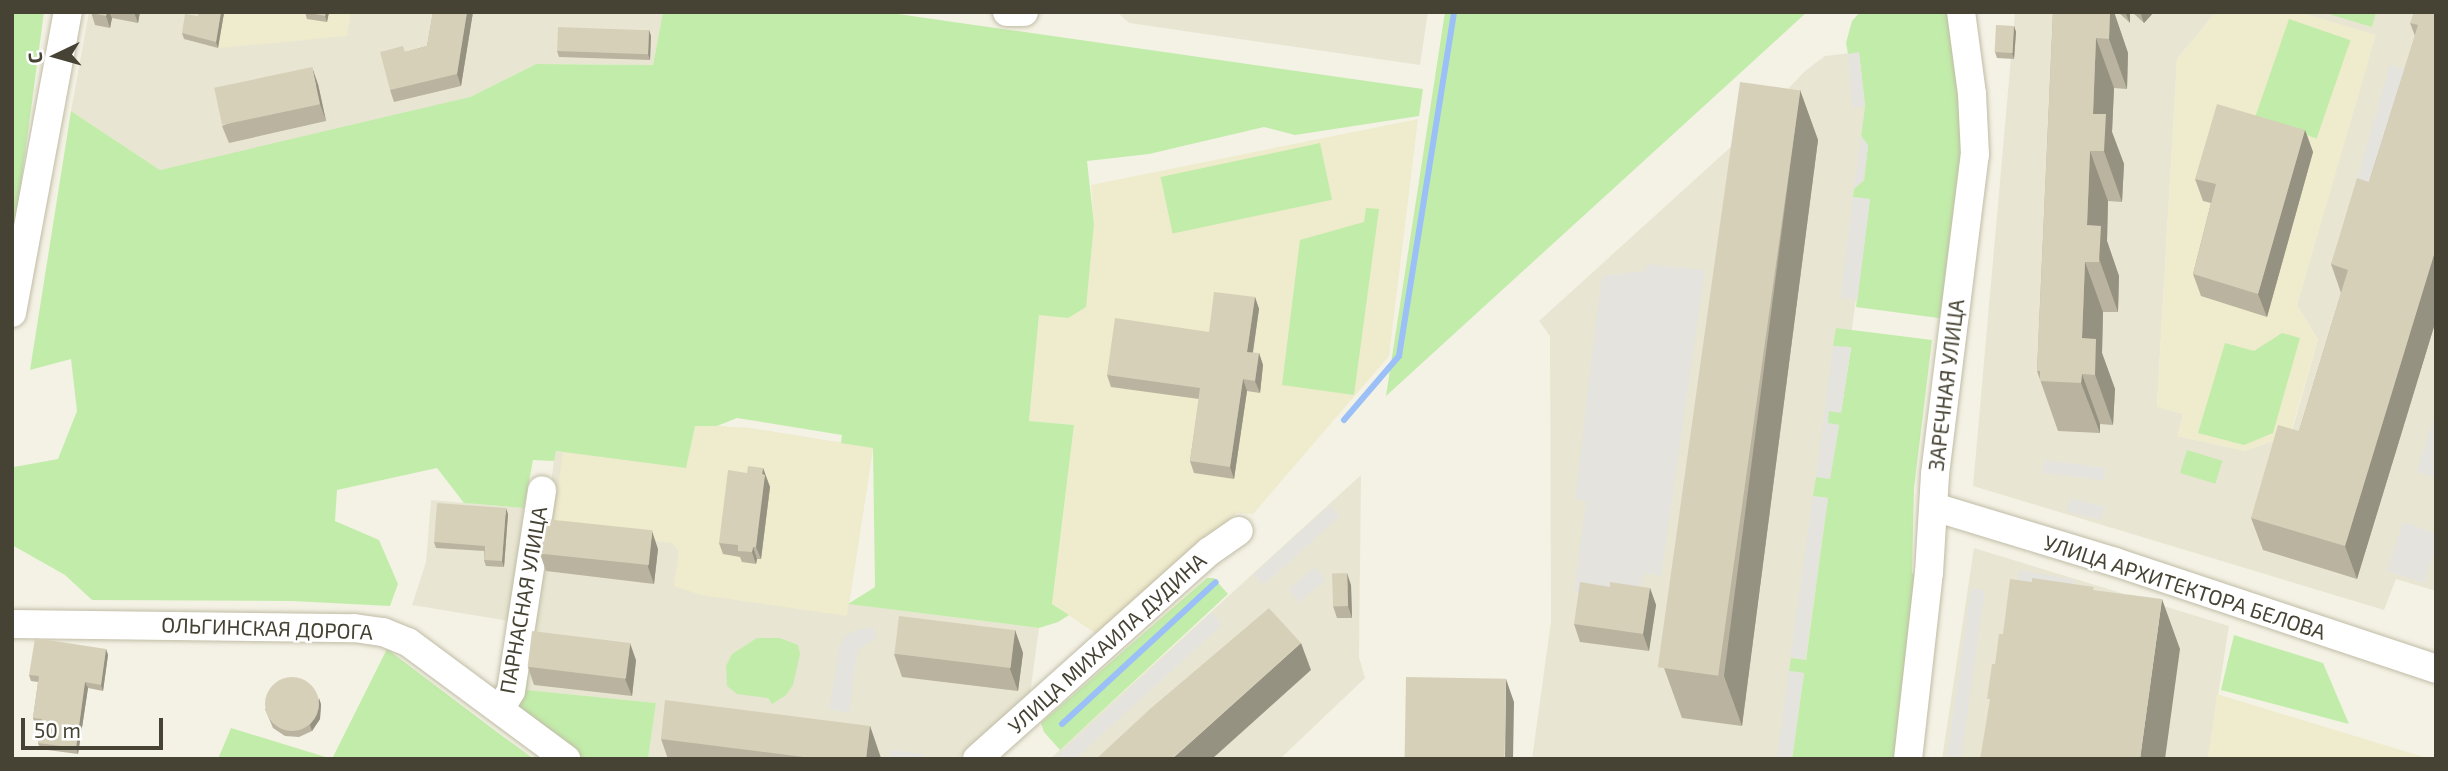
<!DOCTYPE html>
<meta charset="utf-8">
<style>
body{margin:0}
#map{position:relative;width:2448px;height:771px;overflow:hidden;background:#f4f2e5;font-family:"Exo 2",sans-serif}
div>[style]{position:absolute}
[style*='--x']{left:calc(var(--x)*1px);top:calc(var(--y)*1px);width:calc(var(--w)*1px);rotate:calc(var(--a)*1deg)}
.residential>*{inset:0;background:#e8e6d2}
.education>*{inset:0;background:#efebcd}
.green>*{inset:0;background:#c2ecaa;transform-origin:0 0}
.parking>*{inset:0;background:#e4e3dd;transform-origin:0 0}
.stream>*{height:6px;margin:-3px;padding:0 3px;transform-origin:3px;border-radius:3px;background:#9bc0f7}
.roads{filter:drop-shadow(0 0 2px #c0bca6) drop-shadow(0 0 2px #c0bca6)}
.minor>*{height:28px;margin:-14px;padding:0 14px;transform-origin:14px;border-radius:14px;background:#fff}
.wall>*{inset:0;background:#b9b39f}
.shaded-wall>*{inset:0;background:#969282}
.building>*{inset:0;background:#d7d0b9;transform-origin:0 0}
.round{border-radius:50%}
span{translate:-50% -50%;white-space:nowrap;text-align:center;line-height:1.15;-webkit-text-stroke:5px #fff;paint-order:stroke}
.street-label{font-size:21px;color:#474334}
.frame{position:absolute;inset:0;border:14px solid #474334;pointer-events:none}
.north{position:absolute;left:21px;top:21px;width:70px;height:70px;-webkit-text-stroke:5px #fff;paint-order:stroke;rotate:265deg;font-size:19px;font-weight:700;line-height:28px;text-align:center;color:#474334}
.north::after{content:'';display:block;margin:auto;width:24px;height:32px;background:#474334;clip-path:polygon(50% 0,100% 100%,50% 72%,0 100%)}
.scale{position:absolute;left:21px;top:718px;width:142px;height:32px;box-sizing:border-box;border:4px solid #474334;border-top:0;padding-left:9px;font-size:21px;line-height:24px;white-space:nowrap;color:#474334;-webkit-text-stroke:5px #fff;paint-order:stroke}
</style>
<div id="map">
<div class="residential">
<div style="clip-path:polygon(89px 12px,663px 12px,653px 65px,536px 64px,470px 97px,345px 129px,160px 170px,71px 111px)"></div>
<div style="clip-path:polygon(1112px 12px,1428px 12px,1420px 65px,1129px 23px,1118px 13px)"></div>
<div style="clip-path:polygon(2015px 12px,2216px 12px,2177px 59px,2157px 406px,2183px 414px,2178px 436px,2245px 451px,2291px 434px,2318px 340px,2297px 305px,2375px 35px,2298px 12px,2436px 12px,2436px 591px,2396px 579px,2384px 610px,1973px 486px)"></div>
<div style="clip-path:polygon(1859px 52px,1865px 106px,1861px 136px,1868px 145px,1864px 180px,1854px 196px,1870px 199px,1792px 759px,1532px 759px,1551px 621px,1550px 336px,1539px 321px,1745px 134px,1805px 71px,1825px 56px)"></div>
<div style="clip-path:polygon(695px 425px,749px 428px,873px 448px,849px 604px,1039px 628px,1030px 694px,957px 759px,648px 759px,656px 703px,526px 690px,555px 451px,686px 468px)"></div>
<div style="clip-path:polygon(1361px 475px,1359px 657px,1365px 678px,1280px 759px,1050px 759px)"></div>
<div style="clip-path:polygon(431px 500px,524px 508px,509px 621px,412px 605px,426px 562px)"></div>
<div style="clip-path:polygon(1974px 548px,2229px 626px,2208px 759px,1942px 759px)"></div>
</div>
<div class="education">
<div style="clip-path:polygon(201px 12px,351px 12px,347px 36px,218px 48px,184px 39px,187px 20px,200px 22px)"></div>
<div style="clip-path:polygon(2216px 12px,2298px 12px,2376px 35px,2297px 305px,2318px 340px,2290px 434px,2245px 451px,2177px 436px,2183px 414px,2157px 407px,2177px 59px)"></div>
<div style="clip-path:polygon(1418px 119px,1389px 356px,1253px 514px,1237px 513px,1098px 635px,1052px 604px,1074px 425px,1029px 421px,1039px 315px,1068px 318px,1094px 224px,1091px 185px)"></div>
<div style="clip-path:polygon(695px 425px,749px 428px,873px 448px,847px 616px,701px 595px,674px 586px,679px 551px,672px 543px,553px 529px,563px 451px,686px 468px)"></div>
<div style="clip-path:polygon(2217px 694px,2430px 759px,2208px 759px)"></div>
</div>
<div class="green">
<div style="clip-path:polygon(12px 12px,44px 12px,12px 251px)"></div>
<div style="clip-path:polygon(663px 12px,884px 12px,1423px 89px,1419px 116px,1295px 135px,1264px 127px,1149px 154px,1087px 161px,1094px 224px,1086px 307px,1068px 318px,1039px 315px,1029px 421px,1074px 425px,1052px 604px,1069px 615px,1058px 622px,1039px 628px,848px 604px,875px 587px,873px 448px,841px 443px,842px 435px,737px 418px,717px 426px,695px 426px,686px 468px,556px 451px,554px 461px,533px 460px,524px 508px,464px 503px,437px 468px,337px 490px,335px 521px,379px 540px,398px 584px,390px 606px,292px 601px,92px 600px,65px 575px,12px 545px,14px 467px,58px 459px,77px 411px,71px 359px,30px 370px,71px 111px,160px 170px,470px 97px,536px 64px,653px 65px)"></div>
<div style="clip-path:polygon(1445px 12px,1807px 12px,1386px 396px)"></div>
<div style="clip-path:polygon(1860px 12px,1951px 12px,1964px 130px,1946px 319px,1856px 307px,1870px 199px,1853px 197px,1854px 189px,1864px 180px,1868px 145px,1861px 136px,1865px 106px,1859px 53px,1848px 54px,1846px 43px,1852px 21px)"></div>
<div style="clip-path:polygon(2322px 12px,2376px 12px,2372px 27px)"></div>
<div style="left:2289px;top:19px;width:65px;height:104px;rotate:19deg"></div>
<div style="left:1320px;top:143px;width:58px;height:163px;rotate:78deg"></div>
<div style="clip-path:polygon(1366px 208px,1379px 209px,1354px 395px,1282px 385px,1300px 240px,1364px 222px)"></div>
<div style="clip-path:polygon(1836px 328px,1932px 340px,1914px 488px,1912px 573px,1918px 576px,1894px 759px,1792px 759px,1804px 673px,1789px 671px,1791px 658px,1806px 660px,1828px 498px,1813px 496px,1816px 477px,1830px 479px,1839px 425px,1827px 423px,1829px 411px,1841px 412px,1851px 348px,1833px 346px)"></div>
<div style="clip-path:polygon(2282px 333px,2300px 338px,2273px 433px,2244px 445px,2198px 433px,2225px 343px,2254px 351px)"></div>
<div style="left:2187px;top:450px;width:37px;height:24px;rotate:17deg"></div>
<div style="clip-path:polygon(1207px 578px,1214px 578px,1228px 594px,1060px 750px,1044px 732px,1041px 723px)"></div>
<div style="clip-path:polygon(2234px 635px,2323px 663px,2349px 724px,2221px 690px)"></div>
<div style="clip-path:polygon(757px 638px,780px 638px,798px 645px,800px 654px,793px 685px,786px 695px,772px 704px,768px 698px,737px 694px,727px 686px,726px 666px,732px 654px)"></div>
<div style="clip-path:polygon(531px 648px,527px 690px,656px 703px,648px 759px,582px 759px,523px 713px,517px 706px)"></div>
<div style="clip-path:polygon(387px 649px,501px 735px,534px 759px,332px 759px)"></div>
<div style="clip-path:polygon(231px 728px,332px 759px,218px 759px)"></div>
</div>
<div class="parking">
<div style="clip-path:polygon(1859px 52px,1865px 106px,1852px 108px,1848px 54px)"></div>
<div style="left:2390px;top:65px;width:33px;height:119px;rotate:16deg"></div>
<div style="clip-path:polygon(1861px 136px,1868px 145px,1864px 180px,1854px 189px)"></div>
<div style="left:1853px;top:197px;width:17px;height:102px;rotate:7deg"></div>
<div style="clip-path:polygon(1646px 264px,1705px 270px,1661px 576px,1644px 573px,1641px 587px,1609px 597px,1574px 591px,1586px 502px,1575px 499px,1601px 280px,1607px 275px,1645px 271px)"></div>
<div style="clip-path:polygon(1833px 346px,1851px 347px,1841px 413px,1829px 411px,1828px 423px,1839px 425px,1830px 479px,1816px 477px)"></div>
<div style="clip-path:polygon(2436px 410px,2436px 474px,2435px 477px,2417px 472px)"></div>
<div style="left:2044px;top:460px;width:62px;height:13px;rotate:7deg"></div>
<div style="left:1813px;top:496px;width:15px;height:163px;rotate:8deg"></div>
<div style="left:2070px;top:498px;width:36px;height:14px;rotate:14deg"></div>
<div style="left:1330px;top:505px;width:15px;height:103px;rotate:48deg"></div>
<div style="clip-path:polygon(2403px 522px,2436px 533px,2436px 548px,2424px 583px,2387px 571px)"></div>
<div style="left:1315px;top:567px;width:17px;height:35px;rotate:50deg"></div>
<div style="left:2019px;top:570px;width:56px;height:12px;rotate:10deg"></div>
<div style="left:1971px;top:588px;width:14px;height:173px;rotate:8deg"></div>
<div style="clip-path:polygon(1212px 612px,1222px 625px,1075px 759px,1054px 759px)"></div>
<div style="clip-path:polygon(874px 627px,876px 638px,859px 649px,856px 660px,849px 713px,829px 709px,840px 645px,845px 636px,857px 630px)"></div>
<div style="left:1789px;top:671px;width:15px;height:89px;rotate:8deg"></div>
<div style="clip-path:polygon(891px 750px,924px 754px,923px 759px,890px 759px)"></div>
</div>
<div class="stream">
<div style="--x:1344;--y:420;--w:84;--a:-49.3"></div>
<div style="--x:1399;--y:356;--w:348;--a:-80.9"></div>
<div style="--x:1062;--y:724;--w:209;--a:-42.7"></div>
</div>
<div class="roads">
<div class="minor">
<div style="--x:1007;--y:12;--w:17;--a:0"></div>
<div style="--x:12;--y:313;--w:306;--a:-79.5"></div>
<div style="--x:1934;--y:507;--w:189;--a:16.9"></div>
<div style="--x:2115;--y:562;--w:338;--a:18.4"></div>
<div style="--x:12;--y:624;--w:342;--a:0.7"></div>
<div style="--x:354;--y:628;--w:29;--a:8"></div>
<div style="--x:383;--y:632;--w:27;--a:22"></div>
<div style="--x:408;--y:642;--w:197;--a:36.5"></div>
<div style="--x:501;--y:708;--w:20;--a:-60"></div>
<div style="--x:511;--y:691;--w:203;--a:-81.2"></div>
<div style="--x:977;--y:759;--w:312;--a:-41.8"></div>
<div style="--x:1210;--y:551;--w:35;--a:-35"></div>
<div style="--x:1908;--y:759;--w:187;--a:-83.6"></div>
<div style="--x:1929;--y:573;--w:99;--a:-86.5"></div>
<div style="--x:1935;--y:474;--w:321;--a:-82.9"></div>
<div style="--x:1975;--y:155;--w:61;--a:-92.8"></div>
<div style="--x:1972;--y:94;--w:83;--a:-97.6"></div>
</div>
</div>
<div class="wall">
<div style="clip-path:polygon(91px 12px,140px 12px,138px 23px,112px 18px,110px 28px,95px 25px)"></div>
<div style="clip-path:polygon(305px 12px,329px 12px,327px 22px,307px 19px)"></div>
<div style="clip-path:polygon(433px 12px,473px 12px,461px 86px,394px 102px,390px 90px,405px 52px,427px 46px)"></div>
<div style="clip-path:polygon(2053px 12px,2114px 12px,2128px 53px,2127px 89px,2114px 88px,2112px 132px,2124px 164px,2122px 202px,2108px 201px,2107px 241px,2119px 276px,2118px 312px,2103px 312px,2102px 353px,2115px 389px,2113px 425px,2100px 424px,2100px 433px,2058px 431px,2037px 371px)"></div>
<div style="clip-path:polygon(2118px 12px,2130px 12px,2130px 23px)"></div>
<div style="clip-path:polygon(2132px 12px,2154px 12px,2144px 23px)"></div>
<div style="clip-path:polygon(2436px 12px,2436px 320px,2357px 579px,2263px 550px,2251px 518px,2299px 431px,2341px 293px,2331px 264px,2369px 182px,2415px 36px,2410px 23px)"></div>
<div style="clip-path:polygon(224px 13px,218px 48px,184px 39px,182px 33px,198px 16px)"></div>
<div style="clip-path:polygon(2014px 26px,2016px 32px,2014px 59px,1997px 58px,1995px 52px)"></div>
<div style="clip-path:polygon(649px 30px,651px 36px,650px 60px,559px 57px,557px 51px)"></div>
<div style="clip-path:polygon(318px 84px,326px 121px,229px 143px,222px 126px)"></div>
<div style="clip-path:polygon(1800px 90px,1818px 140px,1742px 726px,1682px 718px,1664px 668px)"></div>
<div style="clip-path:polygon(2305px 130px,2313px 152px,2267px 317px,2201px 296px,2193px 274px,2211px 203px,2203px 201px,2195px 179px)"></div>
<div style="clip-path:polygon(1255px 297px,1259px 309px,1253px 353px,1259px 353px,1263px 365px,1260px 393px,1247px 391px,1234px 479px,1194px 473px,1190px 461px,1199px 399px,1111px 387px,1107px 375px,1209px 332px)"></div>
<div style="clip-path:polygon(763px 468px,770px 487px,761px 559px,757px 559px,756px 564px,742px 562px,740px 557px,723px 554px,719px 543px,747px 473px)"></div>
<div style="clip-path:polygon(508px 514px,504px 567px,486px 566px,484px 560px,484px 551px,436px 548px,434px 542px)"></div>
<div style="clip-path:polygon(658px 549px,654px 584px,546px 571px,540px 554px)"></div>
<div style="clip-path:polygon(1351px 585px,1352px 618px,1337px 618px,1333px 606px)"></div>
<div style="clip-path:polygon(1610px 587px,1650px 588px,1656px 605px,1649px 651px,1580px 642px,1574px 624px)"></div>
<div style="clip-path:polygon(1015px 630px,1023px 653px,1018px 691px,902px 677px,894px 654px)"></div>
<div style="clip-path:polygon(106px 649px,108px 655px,103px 691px,88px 688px,78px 754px,40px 749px,38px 743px,41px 725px,35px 724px,33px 718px,38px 682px,31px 681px,29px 675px)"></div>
<div style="clip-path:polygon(636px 660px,632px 696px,534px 685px,528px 667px)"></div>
<div style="clip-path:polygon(321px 704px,320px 719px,312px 731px,299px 737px,285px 736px,273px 728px,265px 709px)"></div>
<div style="clip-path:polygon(870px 726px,881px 759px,668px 759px,661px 739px)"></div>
</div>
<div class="shaded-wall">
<div style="clip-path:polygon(107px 12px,109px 12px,112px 18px,110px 28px,106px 16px)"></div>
<div style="clip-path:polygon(134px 12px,140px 12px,138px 23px)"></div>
<div style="clip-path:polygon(221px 12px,224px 13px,218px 48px,216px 42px)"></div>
<div style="clip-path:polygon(326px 12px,329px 12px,327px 22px,325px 16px)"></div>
<div style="clip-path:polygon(467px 12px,473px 12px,461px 86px,457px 74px)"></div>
<div style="clip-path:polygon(2110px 12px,2114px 12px,2128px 53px,2127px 89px,2109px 39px)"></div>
<div style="clip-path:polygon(2125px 12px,2130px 12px,2130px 23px)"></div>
<div style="clip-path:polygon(2140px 12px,2154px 12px,2144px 23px)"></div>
<div style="clip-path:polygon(2014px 26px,2016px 32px,2014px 59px,2012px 53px)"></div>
<div style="clip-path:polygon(649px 30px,651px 36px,650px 60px,648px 54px)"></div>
<div style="clip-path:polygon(2096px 38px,2114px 88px,2112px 132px,2124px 164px,2122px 202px,2104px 151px,2093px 114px)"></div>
<div style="clip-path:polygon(312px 67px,318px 84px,326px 121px,320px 104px)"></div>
<div style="clip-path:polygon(1800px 90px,1818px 140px,1742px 726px,1724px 676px)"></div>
<div style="clip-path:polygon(2305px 130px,2313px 152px,2267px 317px,2258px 294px)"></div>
<div style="clip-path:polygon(2090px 151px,2108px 201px,2107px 241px,2119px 276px,2118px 312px,2087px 225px)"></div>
<div style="clip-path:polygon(2436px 248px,2436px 320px,2357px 579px,2345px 546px)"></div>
<div style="clip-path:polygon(2085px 262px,2103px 312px,2102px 353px,2115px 389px,2113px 425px,2082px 338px)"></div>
<div style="clip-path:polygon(1255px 297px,1259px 309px,1251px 364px,1247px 352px)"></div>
<div style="clip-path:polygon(1259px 353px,1263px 365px,1260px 393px,1255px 381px)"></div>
<div style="clip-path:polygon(2082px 374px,2100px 424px,2100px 433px,2081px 383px)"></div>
<div style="clip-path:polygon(1243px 379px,1247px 391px,1234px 479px,1230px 467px)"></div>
<div style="clip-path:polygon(763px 468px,770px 487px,761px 559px,756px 547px)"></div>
<div style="clip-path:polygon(506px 508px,508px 514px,504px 567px,502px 561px)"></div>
<div style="clip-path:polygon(652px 531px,658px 549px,654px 584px,648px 567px)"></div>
<div style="clip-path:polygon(753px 547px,757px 559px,756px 564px,752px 552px)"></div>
<div style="clip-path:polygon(1347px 573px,1351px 585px,1352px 618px,1348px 606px)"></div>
<div style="clip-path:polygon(1650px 588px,1656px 605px,1649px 651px,1643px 634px)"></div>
<div style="clip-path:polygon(2162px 599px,2180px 649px,2165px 759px,2140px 759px)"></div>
<div style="clip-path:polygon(1015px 630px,1023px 653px,1018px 691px,1010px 669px)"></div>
<div style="clip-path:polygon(630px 643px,636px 660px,632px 696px,625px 679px)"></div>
<div style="clip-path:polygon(1301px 643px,1311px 670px,1212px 759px,1172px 759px)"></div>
<div style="clip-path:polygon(106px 649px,108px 655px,103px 691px,101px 685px)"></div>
<div style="clip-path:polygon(1506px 679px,1514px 702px,1513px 759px,1505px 759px)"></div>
<div style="clip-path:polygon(85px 682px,88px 688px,78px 754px,76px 748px)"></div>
<div style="clip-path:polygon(319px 698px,321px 704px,320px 719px,312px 731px,310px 725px)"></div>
<div style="clip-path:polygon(870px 726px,881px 758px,881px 759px,866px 759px)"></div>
</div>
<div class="building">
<div style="clip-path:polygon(91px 12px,107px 12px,106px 16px,91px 13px)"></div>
<div style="clip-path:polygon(198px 12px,221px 12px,216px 42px,182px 33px,185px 14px,198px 16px)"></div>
<div style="clip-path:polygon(305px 12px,326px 12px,325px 16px)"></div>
<div style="clip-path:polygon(433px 12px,467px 12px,457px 74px,390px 90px,380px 52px,403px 46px,405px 52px,427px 46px)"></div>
<div style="clip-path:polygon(2053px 12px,2110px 12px,2109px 39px,2096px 38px,2093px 114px,2106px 114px,2104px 151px,2090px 151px,2087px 225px,2101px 226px,2099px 262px,2085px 262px,2082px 338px,2096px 339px,2095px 375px,2082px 374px,2081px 383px,2040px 381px,2040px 371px,2037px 371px)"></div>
<div style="clip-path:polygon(2414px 12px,2436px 12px,2436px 248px,2345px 546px,2251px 518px,2278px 425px,2299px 431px,2348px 270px,2331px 264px,2357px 178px,2369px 182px,2418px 25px,2410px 23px)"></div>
<div style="left:1996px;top:25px;width:18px;height:27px;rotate:3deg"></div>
<div style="left:558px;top:27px;width:91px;height:24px;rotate:2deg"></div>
<div style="left:312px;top:67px;width:38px;height:100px;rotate:78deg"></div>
<div style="left:1740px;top:82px;width:61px;height:591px;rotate:8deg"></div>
<div style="clip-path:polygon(2217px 104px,2305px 130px,2258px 294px,2193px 274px,2216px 184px,2195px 179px)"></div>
<div style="clip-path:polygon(1214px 292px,1255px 297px,1247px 352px,1259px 353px,1255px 381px,1243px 379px,1230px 467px,1190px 461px,1200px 388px,1107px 375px,1115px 318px,1209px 332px)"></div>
<div style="clip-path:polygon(748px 466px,763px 468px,762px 474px,765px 475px,756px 547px,753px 547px,752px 552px,738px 551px,738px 545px,719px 543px,728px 470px,747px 473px)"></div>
<div style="clip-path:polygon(437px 503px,506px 508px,502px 561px,484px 560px,485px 546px,434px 542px)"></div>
<div style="left:545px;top:519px;width:108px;height:35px;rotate:6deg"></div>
<div style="left:1347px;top:573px;width:33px;height:15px;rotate:88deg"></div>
<div style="clip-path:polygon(2032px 578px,2094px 587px,2093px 590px,2162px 599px,2140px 759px,1980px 759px,1990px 699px,1987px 699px,1992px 664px,1995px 664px,1999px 634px,2003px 634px,2010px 579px,2032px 582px)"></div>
<div style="clip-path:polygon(1580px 582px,1610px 587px,1610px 582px,1650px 588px,1643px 634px,1574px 624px)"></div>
<div style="clip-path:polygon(1269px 608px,1301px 643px,1172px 759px,1096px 759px,1150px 709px)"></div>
<div style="left:899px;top:616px;width:117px;height:38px;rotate:7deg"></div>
<div style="left:532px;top:631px;width:99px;height:36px;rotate:7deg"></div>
<div style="clip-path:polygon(35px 638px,106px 649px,101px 685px,85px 682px,76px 748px,38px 743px,42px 719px,33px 718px,39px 676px,29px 675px)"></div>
<div class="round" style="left:265px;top:677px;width:54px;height:54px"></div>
<div style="left:1406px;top:677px;width:100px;height:82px;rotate:1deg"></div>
<div style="clip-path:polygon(665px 700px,870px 726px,866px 759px,820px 759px,661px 739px)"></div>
</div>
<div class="street-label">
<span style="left:1946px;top:385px;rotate:-83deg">ЗАРЕЧНАЯ УЛИЦА</span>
<span style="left:2185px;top:587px;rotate:18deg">УЛИЦА АРХИТЕКТОРА БЕЛОВА</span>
<span style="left:523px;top:600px;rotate:-80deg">ПАРНАСНАЯ УЛИЦА</span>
<span style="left:267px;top:628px;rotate:2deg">ОЛЬГИНСКАЯ ДОРОГА</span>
<span style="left:1107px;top:643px;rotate:-42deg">УЛИЦА МИХАИЛА ДУДИНА</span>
</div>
<div class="frame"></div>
<div class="north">С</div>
<div class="scale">50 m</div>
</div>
